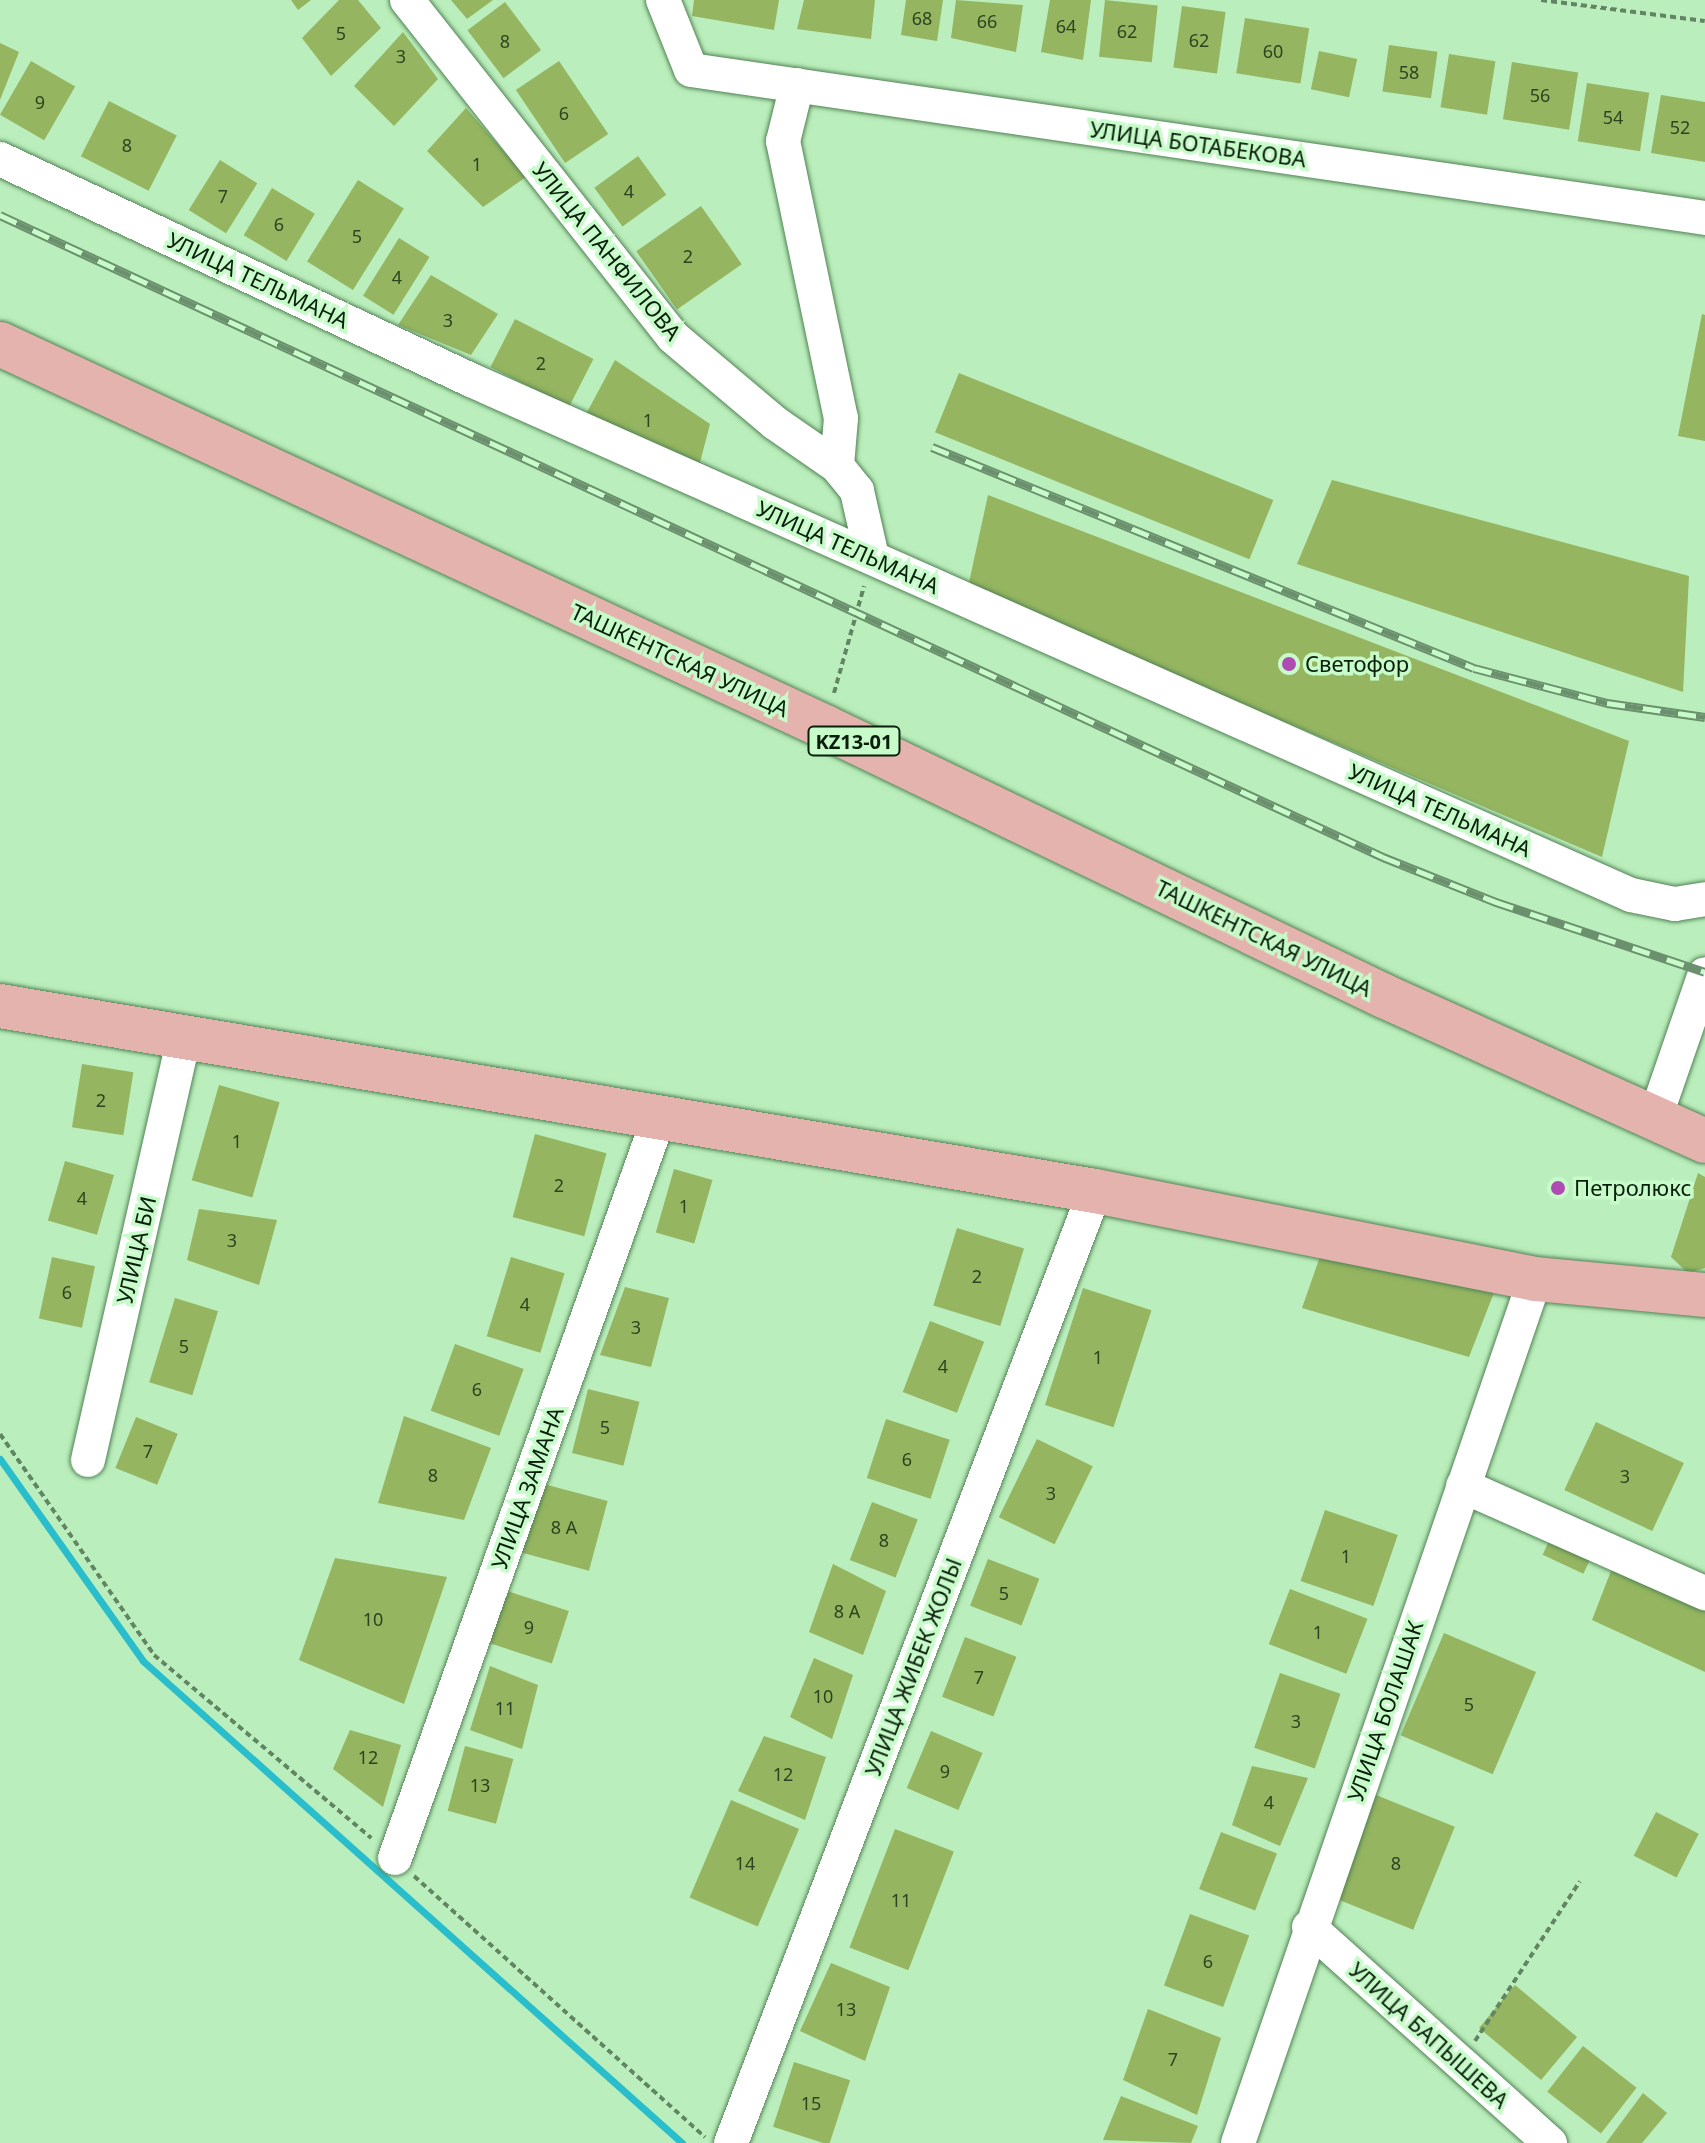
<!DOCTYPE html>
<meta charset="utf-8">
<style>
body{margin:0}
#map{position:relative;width:1705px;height:2143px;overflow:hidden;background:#baeebc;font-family:"Noto Sans",sans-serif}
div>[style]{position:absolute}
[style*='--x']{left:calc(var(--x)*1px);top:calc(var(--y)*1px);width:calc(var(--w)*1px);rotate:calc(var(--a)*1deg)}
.stream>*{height:7px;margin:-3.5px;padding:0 3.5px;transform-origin:3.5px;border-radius:3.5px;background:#2abecd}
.building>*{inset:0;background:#95b560;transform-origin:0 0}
.path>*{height:4px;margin-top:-2px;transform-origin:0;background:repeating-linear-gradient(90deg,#628564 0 6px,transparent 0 10px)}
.roads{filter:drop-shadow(0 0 2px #528255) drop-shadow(0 0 2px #528255)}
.minor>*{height:34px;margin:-17px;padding:0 17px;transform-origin:17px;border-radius:17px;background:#fff}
.major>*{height:44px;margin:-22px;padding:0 22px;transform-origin:22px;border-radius:22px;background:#e4b3ae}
.rail>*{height:9px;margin-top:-4.5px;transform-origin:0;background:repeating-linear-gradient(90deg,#c7fbc9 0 18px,#6b906d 0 36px);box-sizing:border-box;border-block:2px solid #6b906d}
.dots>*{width:22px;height:22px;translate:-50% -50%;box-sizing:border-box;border:4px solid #c7fbc9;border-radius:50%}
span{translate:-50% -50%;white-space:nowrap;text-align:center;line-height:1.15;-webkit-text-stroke:7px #c7fbc9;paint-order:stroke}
.number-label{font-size:18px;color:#2d4421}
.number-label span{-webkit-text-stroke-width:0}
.shield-label span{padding:2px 6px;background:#c7fbc9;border:2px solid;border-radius:6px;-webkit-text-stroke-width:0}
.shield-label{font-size:20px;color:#0a1e0c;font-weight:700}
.street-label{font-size:22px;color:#0a1e0c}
.poi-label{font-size:22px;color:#0a1e0c}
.left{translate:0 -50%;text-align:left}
</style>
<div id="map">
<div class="stream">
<div style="--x:0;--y:1459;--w:247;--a:54.7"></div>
<div style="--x:143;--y:1661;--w:723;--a:41.8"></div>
</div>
<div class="building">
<div style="clip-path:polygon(291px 0,311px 0,298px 10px)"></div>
<div style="clip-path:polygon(339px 0,358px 0,381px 28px,331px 76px,302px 38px)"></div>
<div style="clip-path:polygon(451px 0,493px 0,467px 19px)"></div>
<div style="clip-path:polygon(694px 0,779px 0,774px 30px,692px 16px)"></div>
<div style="clip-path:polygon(804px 0,875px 0,871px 39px,797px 29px)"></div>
<div style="clip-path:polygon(906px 0,943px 0,937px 41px,901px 35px)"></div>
<div style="clip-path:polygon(956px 0,1023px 5px,1016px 52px,951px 38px)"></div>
<div style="clip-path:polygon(1050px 0,1091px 0,1083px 60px,1041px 52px)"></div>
<div style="left:1105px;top:0;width:53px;height:57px;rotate:6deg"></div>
<div style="left:505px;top:2px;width:60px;height:47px;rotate:53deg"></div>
<div style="left:1182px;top:6px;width:44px;height:62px;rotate:8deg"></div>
<div style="left:1245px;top:18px;width:65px;height:56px;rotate:9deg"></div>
<div style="clip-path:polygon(403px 32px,438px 79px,394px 126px,354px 86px)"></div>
<div style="clip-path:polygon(0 43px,19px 52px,0 100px)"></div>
<div style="left:1389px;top:45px;width:49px;height:47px;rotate:8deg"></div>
<div style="left:1319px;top:51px;width:39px;height:39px;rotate:12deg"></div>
<div style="left:1449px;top:54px;width:47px;height:54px;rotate:9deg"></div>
<div style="left:31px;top:61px;width:51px;height:62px;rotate:30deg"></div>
<div style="left:559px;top:61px;width:88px;height:52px;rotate:56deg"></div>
<div style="left:1512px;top:62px;width:67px;height:58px;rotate:9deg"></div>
<div style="left:1587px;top:83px;width:63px;height:59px;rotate:9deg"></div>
<div style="clip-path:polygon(1661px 95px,1705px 102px,1705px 162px,1651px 153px)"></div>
<div style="left:109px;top:101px;width:76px;height:62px;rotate:27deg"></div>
<div style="clip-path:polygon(466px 108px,526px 177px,483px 207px,427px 151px)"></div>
<div style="left:638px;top:156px;width:48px;height:54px;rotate:54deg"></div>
<div style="left:220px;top:160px;width:44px;height:59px;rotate:32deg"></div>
<div style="left:358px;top:180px;width:54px;height:96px;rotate:32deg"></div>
<div style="left:272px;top:188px;width:50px;height:55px;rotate:31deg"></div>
<div style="left:701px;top:206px;width:71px;height:79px;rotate:55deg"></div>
<div style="left:399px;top:238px;width:36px;height:68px;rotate:32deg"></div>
<div style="clip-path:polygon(431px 275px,498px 314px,471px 355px,398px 325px)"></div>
<div style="clip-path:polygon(1702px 314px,1705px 315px,1705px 441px,1678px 436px)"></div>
<div style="left:515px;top:319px;width:88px;height:54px;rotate:27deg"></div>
<div style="clip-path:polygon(615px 360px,710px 424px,697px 474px,585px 416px)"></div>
<div style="left:959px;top:373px;width:339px;height:64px;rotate:22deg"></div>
<div style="clip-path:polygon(1332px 480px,1689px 576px,1683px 692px,1297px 564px)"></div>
<div style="clip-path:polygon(988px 495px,1629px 741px,1602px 857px,968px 587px)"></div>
<div style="left:82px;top:1064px;width:52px;height:64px;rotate:9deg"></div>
<div style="left:219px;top:1085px;width:63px;height:99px;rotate:16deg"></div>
<div style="left:535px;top:1134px;width:74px;height:86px;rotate:15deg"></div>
<div style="left:65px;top:1161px;width:51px;height:62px;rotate:16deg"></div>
<div style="left:674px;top:1169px;width:40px;height:66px;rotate:16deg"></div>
<div style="clip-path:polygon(1698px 1173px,1705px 1177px,1705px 1268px,1688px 1273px,1671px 1257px)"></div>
<div style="clip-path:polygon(199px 1209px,277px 1220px,259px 1285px,187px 1260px)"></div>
<div style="left:957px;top:1228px;width:70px;height:81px;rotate:17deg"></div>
<div style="clip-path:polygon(1323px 1248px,1495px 1290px,1469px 1357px,1302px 1308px)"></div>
<div style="left:52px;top:1257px;width:44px;height:63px;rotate:12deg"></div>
<div style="left:511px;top:1257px;width:56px;height:83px;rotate:17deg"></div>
<div style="clip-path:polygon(625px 1287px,669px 1298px,651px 1367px,600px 1355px)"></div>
<div style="left:1083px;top:1288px;width:72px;height:123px;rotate:18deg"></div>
<div style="left:175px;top:1298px;width:45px;height:88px;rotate:17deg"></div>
<div style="left:930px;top:1321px;width:58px;height:76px;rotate:21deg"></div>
<div style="left:455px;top:1344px;width:73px;height:71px;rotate:20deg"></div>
<div style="left:588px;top:1389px;width:53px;height:66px;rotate:14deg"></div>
<div style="clip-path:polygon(404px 1416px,491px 1448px,464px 1520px,378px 1503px)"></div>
<div style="left:136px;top:1417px;width:45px;height:55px;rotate:22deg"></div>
<div style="left:886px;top:1419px;width:67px;height:62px;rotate:18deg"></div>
<div style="left:1596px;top:1422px;width:97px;height:75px;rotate:25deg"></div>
<div style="left:1037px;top:1439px;width:62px;height:87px;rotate:26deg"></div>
<div style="left:540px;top:1483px;width:70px;height:72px;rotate:15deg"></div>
<div style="left:872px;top:1502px;width:49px;height:62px;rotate:21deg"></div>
<div style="left:1325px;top:1510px;width:77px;height:75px;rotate:19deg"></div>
<div style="left:1557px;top:1524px;width:45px;height:34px;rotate:25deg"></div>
<div style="clip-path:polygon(335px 1558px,447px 1577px,404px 1704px,299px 1660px)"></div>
<div style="left:988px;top:1559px;width:55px;height:50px;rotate:21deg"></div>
<div style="clip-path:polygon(1614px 1563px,1705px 1605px,1705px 1672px,1592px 1620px)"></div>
<div style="clip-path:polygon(833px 1564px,886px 1591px,863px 1655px,809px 1632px)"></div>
<div style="left:1290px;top:1589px;width:83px;height:59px;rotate:21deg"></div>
<div style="left:507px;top:1591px;width:65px;height:55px;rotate:18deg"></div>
<div style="left:1444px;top:1633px;width:100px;height:111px;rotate:23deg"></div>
<div style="left:965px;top:1637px;width:55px;height:64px;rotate:21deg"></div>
<div style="clip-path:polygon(814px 1658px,853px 1675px,832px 1739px,790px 1717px)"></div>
<div style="clip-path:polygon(490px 1666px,538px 1685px,522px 1749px,470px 1730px)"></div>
<div style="left:1280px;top:1673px;width:64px;height:79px;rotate:19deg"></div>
<div style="clip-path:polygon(350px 1730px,401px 1745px,383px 1807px,333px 1769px)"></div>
<div style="left:931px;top:1731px;width:56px;height:62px;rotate:23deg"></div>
<div style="clip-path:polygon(764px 1736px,826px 1757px,805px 1820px,738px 1791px)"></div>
<div style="left:465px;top:1746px;width:50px;height:67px;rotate:15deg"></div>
<div style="clip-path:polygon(1252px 1766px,1308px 1778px,1280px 1846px,1232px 1825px)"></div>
<div style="left:1376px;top:1795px;width:85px;height:111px;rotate:22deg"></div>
<div style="left:731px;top:1800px;width:74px;height:106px;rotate:23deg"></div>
<div style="left:1656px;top:1812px;width:48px;height:49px;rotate:27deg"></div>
<div style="left:895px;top:1829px;width:63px;height:127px;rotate:21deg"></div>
<div style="left:1221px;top:1832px;width:60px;height:61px;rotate:21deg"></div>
<div style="left:1190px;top:1914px;width:63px;height:76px;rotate:20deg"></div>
<div style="clip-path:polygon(831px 1963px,890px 1987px,865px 2061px,800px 2031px)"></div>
<div style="left:1515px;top:1985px;width:81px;height:56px;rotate:40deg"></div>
<div style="clip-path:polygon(1148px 2009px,1221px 2038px,1197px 2115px,1123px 2080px)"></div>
<div style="left:1583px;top:2046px;width:68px;height:58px;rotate:38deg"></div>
<div style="left:794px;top:2062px;width:59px;height:68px;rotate:18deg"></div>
<div style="clip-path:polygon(1643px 2093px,1667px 2113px,1642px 2143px,1606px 2143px)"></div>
<div style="clip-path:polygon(1121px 2096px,1198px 2126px,1191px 2143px,1103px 2140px)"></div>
</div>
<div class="path">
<div style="--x:1541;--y:0;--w:165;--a:7.3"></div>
<div style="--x:834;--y:693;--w:111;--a:-74.3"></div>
<div style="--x:0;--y:1434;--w:269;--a:55.1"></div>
<div style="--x:154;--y:1655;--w:284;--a:40.1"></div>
<div style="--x:414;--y:1876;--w:391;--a:41.9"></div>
<div style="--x:1475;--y:2041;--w:191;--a:-56.7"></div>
</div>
<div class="roads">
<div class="minor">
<div style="--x:407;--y:0;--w:429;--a:51.7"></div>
<div style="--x:673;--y:337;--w:133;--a:40.1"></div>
<div style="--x:775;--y:423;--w:75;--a:34.7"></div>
<div style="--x:837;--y:466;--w:32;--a:51"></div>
<div style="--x:857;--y:491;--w:68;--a:77.2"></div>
<div style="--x:663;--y:0;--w:75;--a:68.2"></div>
<div style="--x:691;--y:70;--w:1025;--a:8.3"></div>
<div style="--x:797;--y:85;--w:58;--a:104"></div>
<div style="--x:783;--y:141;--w:283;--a:78.2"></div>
<div style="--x:841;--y:418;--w:48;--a:94.8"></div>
<div style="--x:0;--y:159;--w:520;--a:25.14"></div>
<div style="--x:471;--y:380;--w:1269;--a:23.94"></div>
<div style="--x:1631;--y:895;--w:45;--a:11.6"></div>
<div style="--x:1675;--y:904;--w:30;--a:-9"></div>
<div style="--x:1655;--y:1118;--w:152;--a:-70.9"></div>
<div style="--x:88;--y:1460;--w:432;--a:-77.2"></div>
<div style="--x:1463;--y:1486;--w:265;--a:23.9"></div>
<div style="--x:395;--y:1858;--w:787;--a:-70.39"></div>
<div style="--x:1309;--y:1927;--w:324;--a:41.9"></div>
<div style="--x:731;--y:2143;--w:1019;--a:-69.08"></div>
<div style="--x:1238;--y:2143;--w:914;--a:-71.03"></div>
</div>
<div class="major">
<div style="--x:0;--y:344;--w:910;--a:24.9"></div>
<div style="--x:825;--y:727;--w:620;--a:25.7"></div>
<div style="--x:1384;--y:996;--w:352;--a:24.3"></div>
<div style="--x:0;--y:1006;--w:1111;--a:9.59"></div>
<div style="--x:1095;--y:1191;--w:449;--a:11.3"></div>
<div style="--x:1535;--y:1279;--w:171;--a:5.4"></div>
</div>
</div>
<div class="rail">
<div style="--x:0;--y:215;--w:1525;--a:24.9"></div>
<div style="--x:1383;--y:857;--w:122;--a:21.7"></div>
<div style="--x:1496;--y:902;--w:220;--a:18.5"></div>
<div style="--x:932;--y:447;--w:585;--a:22.18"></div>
<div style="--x:1474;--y:668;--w:138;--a:14.7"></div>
<div style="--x:1607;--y:703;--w:99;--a:8.1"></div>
</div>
<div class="dots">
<div style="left:1289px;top:664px;background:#af4cb3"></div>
<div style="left:1558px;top:1188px;background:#af4cb3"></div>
</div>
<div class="number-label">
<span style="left:922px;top:18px">68</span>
<span style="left:987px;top:21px">66</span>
<span style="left:1066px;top:26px">64</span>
<span style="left:1127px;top:31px">62</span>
<span style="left:341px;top:33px">5</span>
<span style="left:1199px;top:40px">62</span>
<span style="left:505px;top:41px">8</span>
<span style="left:1273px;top:51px">60</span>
<span style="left:401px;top:56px">3</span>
<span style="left:1409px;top:72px">58</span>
<span style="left:1540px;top:95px">56</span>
<span style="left:40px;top:102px">9</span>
<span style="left:564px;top:113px">6</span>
<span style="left:1613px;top:117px">54</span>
<span style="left:1680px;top:127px">52</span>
<span style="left:127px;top:145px">8</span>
<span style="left:477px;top:164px">1</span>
<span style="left:629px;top:191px">4</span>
<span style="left:223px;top:196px">7</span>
<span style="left:279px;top:224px">6</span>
<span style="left:357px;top:236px">5</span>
<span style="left:688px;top:256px">2</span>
<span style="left:397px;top:277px">4</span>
<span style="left:448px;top:320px">3</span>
<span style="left:541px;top:363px">2</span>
<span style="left:648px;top:420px">1</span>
<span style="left:101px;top:1100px">2</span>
<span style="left:237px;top:1141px">1</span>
<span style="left:559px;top:1185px">2</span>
<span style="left:82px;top:1198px">4</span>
<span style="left:684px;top:1206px">1</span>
<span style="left:232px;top:1240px">3</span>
<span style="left:977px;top:1276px">2</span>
<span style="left:67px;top:1292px">6</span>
<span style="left:525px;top:1304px">4</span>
<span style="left:636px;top:1327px">3</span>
<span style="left:184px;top:1346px">5</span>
<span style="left:1098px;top:1357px">1</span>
<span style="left:943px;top:1366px">4</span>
<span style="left:477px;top:1389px">6</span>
<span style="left:605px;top:1427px">5</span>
<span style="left:148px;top:1451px">7</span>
<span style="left:907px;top:1459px">6</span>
<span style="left:433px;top:1475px">8</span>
<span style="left:1625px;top:1476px">3</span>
<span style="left:1051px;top:1493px">3</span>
<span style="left:564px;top:1527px">8 А</span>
<span style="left:884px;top:1540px">8</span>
<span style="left:1346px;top:1556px">1</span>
<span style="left:1004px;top:1593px">5</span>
<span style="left:847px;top:1611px">8 А</span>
<span style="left:373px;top:1619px">10</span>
<span style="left:529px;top:1627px">9</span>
<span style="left:1318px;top:1632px">1</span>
<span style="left:979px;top:1677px">7</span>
<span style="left:823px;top:1696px">10</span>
<span style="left:1469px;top:1704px">5</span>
<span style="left:505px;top:1708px">11</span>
<span style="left:1296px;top:1721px">3</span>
<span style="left:368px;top:1757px">12</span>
<span style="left:945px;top:1771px">9</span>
<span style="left:783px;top:1774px">12</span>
<span style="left:480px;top:1785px">13</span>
<span style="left:1269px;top:1802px">4</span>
<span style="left:745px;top:1863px">14</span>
<span style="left:1396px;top:1863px">8</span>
<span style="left:901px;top:1900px">11</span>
<span style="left:1208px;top:1961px">6</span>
<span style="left:846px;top:2009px">13</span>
<span style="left:1173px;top:2059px">7</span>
<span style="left:811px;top:2103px">15</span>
</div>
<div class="shield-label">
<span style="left:854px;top:741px">KZ13-01</span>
</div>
<div class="street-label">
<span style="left:1198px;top:144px;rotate:8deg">УЛИЦА БОТАБЕКОВА</span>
<span style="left:607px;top:251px;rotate:51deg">УЛИЦА ПАНФИЛОВА</span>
<span style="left:258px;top:280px;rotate:25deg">УЛИЦА ТЕЛЬМАНА</span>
<span style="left:848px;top:547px;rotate:24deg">УЛИЦА ТЕЛЬМАНА</span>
<span style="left:680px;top:660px;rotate:25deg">ТАШКЕНТСКАЯ УЛИЦА</span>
<span style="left:1440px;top:810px;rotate:24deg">УЛИЦА ТЕЛЬМАНА</span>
<span style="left:1264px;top:938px;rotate:26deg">ТАШКЕНТСКАЯ УЛИЦА</span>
<span style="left:136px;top:1250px;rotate:-77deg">УЛИЦА БИ</span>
<span style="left:527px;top:1488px;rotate:-70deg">УЛИЦА ЗАМАНА</span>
<span style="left:913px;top:1667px;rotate:-69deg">УЛИЦА ЖИБЕК ЖОЛЫ</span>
<span style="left:1385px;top:1711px;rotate:-71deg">УЛИЦА БОЛАШАК</span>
<span style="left:1429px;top:2035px;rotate:42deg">УЛИЦА БАПЫШЕВА</span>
</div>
<div class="poi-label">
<span class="left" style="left:1305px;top:664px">Светофор</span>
<span class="left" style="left:1574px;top:1188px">Петролюкс</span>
</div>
</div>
